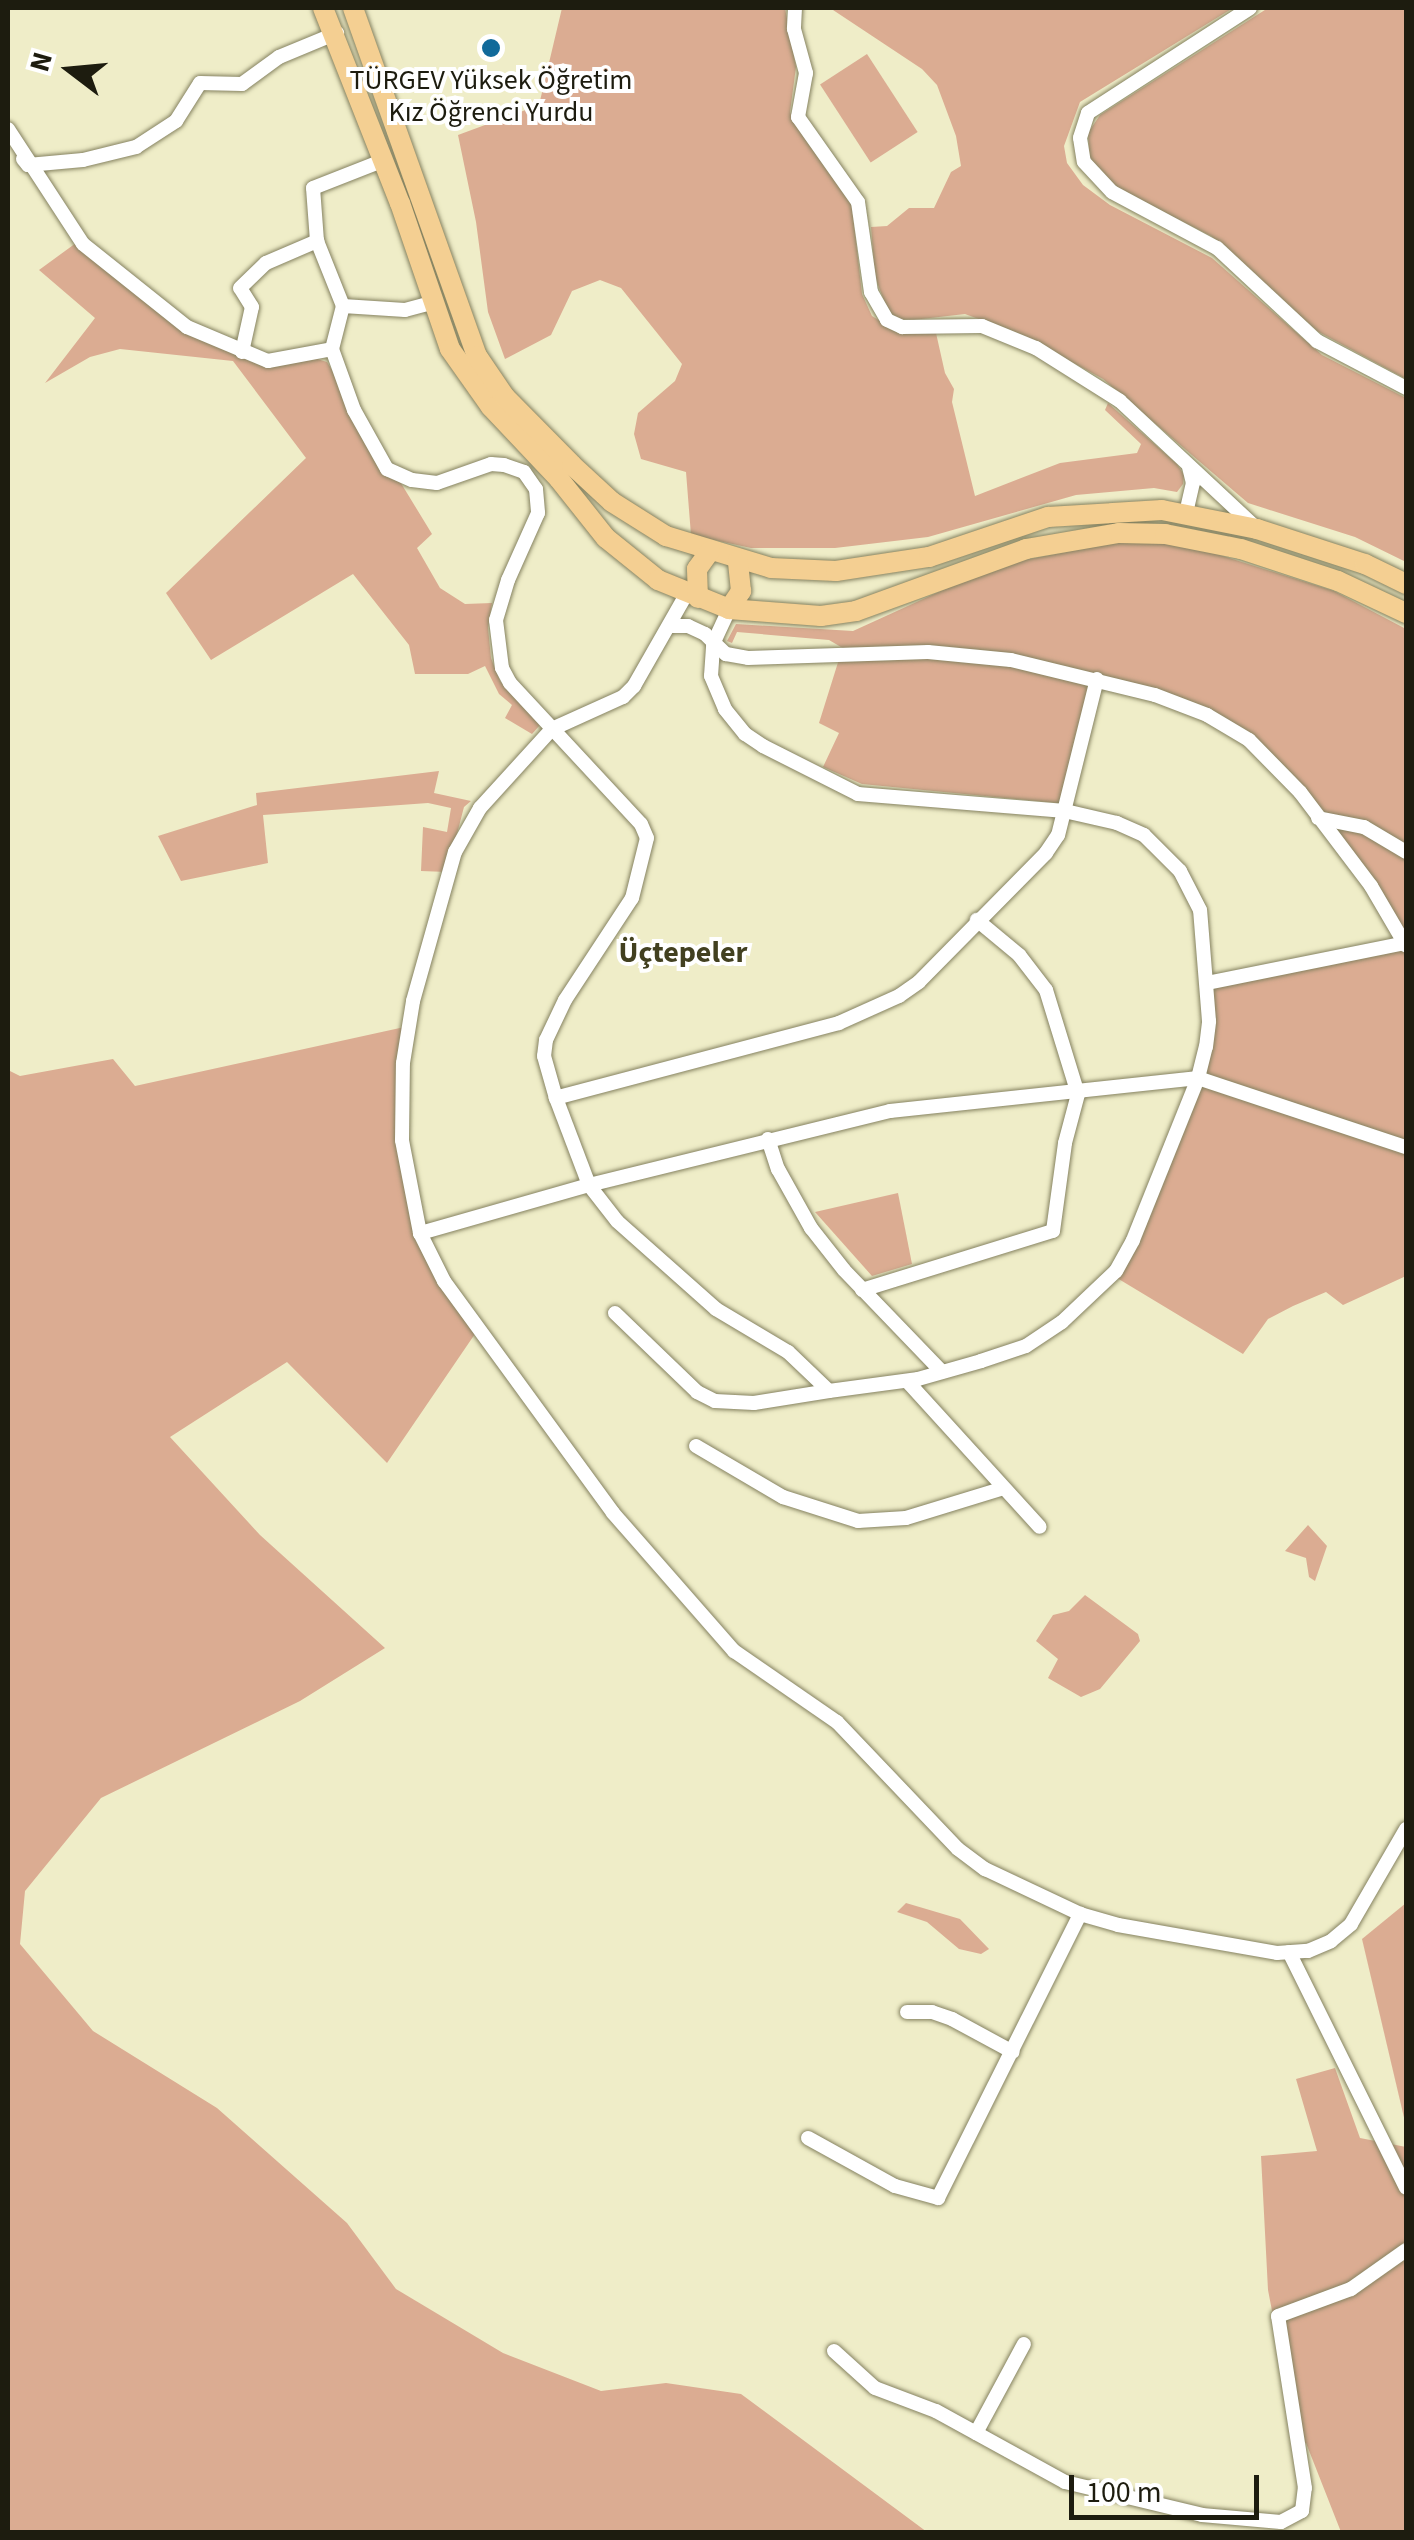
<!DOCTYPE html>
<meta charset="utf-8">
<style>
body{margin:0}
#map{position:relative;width:1414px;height:2540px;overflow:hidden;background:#efedc8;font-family:"Source Sans 3",sans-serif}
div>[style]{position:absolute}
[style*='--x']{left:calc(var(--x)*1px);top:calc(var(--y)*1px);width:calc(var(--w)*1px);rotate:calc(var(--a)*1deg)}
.green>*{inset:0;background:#dbac92;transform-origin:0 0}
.roads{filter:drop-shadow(0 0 2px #858260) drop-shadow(0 0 2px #858260)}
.street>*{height:14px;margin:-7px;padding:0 7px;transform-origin:7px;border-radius:7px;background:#fff}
.primary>*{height:20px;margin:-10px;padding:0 10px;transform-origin:10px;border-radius:10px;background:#f4cf92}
.dots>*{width:28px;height:28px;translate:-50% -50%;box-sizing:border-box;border:5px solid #fff;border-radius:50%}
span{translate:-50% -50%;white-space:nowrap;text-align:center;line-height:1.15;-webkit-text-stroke:8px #fff;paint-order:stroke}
.poi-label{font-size:28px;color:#1d1c0f}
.neighbourhood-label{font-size:30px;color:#424020;font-weight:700}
.frame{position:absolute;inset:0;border:10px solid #1d1c0f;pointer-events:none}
.north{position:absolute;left:20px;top:20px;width:100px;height:100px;-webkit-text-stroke:8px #fff;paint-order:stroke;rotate:286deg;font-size:28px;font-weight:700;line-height:40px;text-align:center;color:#1d1c0f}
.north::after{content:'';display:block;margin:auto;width:35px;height:45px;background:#1d1c0f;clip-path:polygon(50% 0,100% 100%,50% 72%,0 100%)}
.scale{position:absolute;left:1069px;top:2475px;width:190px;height:45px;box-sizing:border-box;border:5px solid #1d1c0f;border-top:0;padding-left:12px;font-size:30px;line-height:35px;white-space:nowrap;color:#1d1c0f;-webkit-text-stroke:8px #fff;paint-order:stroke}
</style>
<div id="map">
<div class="green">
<div style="clip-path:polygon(562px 8px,785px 8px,796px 67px,790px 112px,794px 123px,852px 206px,862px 294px,872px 316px,901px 334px,936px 333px,945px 373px,954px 389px,952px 402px,975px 496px,1060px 463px,1137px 453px,1141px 444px,1105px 410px,1108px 403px,1177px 464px,1184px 475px,1183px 484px,1177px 492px,1154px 488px,1076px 495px,928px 537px,835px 548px,751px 548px,691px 535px,686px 472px,641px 459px,634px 434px,638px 413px,675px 381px,682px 364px,621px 288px,600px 280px,572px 291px,551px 335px,505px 359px,488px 312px,476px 222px,458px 135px,539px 105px)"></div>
<div style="clip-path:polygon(830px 8px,1233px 8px,1080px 102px,1064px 146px,1067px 163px,1083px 185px,1110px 205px,1212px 258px,1322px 355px,1406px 398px,1406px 562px,1355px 537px,1248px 503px,1103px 379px,1022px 335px,965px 314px,913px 320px,898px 319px,888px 311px,875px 277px,871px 227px,887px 226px,909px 208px,934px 208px,951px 172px,961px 166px,956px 136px,937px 85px,922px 69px)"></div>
<div style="clip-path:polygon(1268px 8px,1406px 8px,1406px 379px,1317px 331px,1211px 236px,1116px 188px,1090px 161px,1088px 133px,1100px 115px)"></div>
<div style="left:867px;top:54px;width:93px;height:56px;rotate:57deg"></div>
<div style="clip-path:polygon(76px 243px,239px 355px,314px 358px,327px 362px,432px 534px,417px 548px,440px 588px,465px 604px,492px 603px,488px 628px,491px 658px,500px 681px,540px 725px,532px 734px,505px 718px,512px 705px,499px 694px,485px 666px,468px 674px,415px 674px,409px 645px,353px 574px,211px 660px,166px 593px,306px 458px,233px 361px,120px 349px,90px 357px,45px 383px,95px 318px,39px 270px)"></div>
<div style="clip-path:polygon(1113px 543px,1159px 543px,1204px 550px,1334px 591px,1406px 629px,1406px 1276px,1343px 1305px,1326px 1292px,1293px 1306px,1268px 1319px,1243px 1354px,1112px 1275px,1198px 1078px,1207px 983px,1405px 943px,1318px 818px,1229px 726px,1098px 679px,1067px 804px,862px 784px,823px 767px,839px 733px,819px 723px,840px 656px,853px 654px,829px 640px,737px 632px,732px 643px,727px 641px,736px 624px,853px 631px,967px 579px,1019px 561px)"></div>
<div style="clip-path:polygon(439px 771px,434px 793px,471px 801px,464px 807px,447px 872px,421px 871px,423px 827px,447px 832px,451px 808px,428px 803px,263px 815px,268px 863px,181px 881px,158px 836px,257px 805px,256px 793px)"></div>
<div style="clip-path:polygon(409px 1026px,401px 1100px,420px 1233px,479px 1328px,387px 1463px,287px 1362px,170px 1437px,260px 1535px,385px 1648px,300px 1701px,101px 1798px,25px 1891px,20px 1944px,93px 2031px,217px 2108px,347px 2223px,396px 2289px,503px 2353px,601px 2391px,666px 2383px,741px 2394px,927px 2532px,8px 2532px,8px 1070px,20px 1076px,113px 1059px,135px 1086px)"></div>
<div style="clip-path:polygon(898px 1193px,912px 1264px,872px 1276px,815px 1212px)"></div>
<div style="clip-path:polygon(1308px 1525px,1327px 1546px,1315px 1581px,1309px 1577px,1306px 1558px,1285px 1551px)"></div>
<div style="clip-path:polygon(1085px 1595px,1138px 1634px,1140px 1641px,1100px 1689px,1081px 1697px,1048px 1678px,1058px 1659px,1036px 1641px,1053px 1615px,1069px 1611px)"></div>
<div style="clip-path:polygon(906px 1903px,960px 1919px,989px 1949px,981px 1954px,959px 1949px,927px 1922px,897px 1912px)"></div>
<div style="clip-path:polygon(1406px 1903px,1406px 2126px,1362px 1939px)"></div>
<div style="clip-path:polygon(1335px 2068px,1360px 2138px,1406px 2147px,1406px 2532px,1341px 2532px,1306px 2443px,1297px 2440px,1268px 2290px,1261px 2156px,1317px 2151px,1296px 2079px)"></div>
</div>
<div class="roads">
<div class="street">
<div style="--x:795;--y:8;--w:21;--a:93"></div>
<div style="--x:794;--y:29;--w:46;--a:74.7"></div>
<div style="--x:806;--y:73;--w:45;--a:100.3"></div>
<div style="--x:798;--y:117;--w:104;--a:54.8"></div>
<div style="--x:858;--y:202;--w:91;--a:81.8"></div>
<div style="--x:871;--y:292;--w:32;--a:60"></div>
<div style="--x:887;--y:320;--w:17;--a:25"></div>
<div style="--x:902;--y:327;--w:80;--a:-0.7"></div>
<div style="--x:982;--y:326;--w:58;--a:22.2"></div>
<div style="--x:1036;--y:348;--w:99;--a:32.2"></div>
<div style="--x:1120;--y:401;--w:185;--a:43"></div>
<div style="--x:1250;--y:8;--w:193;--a:147.1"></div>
<div style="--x:1088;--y:113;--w:26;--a:108"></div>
<div style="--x:1080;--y:138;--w:24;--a:81"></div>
<div style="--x:1084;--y:162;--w:41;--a:47"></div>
<div style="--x:1112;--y:192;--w:119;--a:28.1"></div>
<div style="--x:1217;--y:248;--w:137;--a:42.9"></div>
<div style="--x:1317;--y:341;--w:101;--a:27.8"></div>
<div style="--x:8;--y:129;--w:137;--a:56.9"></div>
<div style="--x:83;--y:244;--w:133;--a:38.6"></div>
<div style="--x:187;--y:327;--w:88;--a:22.8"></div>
<div style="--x:268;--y:361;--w:65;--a:-10.6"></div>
<div style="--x:332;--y:349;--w:65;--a:70.2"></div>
<div style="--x:354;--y:410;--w:68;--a:60.8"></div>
<div style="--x:387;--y:469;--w:27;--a:24"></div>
<div style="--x:412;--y:480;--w:25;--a:7"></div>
<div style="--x:437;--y:483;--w:57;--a:-19.4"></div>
<div style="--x:491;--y:464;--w:13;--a:4"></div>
<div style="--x:504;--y:465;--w:21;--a:19"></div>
<div style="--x:524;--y:472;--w:21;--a:55"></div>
<div style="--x:536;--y:489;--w:24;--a:85"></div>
<div style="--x:538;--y:513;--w:73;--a:114.1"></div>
<div style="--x:508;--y:580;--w:42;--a:106.7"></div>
<div style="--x:496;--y:620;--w:48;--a:82.9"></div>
<div style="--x:502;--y:668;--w:17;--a:62"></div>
<div style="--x:510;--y:683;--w:192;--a:47.1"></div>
<div style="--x:641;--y:824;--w:15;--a:67"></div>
<div style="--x:647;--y:838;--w:62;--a:104"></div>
<div style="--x:632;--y:898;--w:122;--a:123.3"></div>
<div style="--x:565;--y:1000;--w:44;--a:115.4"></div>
<div style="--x:546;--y:1040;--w:16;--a:97"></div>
<div style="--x:544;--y:1056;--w:44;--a:74.1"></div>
<div style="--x:23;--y:159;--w:8;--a:50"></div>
<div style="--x:28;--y:165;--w:55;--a:-5.2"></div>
<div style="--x:83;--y:160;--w:55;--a:-13.8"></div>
<div style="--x:136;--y:147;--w:48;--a:-33"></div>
<div style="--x:176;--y:121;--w:45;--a:-57.7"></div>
<div style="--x:200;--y:83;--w:42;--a:1.4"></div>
<div style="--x:242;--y:84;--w:46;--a:-36.1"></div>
<div style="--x:279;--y:57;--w:63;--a:-22.5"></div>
<div style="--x:343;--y:306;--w:70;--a:-111.8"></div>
<div style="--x:317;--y:241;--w:53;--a:-94.3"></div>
<div style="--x:313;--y:188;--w:76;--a:-21.5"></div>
<div style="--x:332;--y:349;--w:44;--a:-75.7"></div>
<div style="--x:343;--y:306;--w:62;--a:3.7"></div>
<div style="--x:405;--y:310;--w:28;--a:-15"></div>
<div style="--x:242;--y:352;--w:46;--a:-77.5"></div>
<div style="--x:252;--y:307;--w:22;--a:-122"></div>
<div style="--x:240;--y:288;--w:36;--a:-44"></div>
<div style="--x:266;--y:263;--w:56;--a:-23.3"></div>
<div style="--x:1186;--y:513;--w:31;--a:-77"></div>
<div style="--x:1193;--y:483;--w:16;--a:-104"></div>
<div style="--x:671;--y:626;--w:17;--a:0"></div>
<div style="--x:688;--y:626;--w:19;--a:25"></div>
<div style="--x:705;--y:634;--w:29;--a:44"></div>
<div style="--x:726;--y:654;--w:22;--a:10"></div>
<div style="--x:748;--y:658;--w:180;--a:-1.9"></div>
<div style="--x:928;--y:652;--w:83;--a:5.5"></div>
<div style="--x:1011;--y:660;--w:148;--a:13.7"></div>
<div style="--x:1155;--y:695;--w:56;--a:21"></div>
<div style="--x:1207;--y:715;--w:49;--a:30.8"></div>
<div style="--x:1249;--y:740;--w:73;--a:45.6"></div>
<div style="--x:1300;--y:792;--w:118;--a:52.9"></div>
<div style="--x:1371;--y:886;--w:69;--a:59.7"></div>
<div style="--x:1097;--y:679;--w:161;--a:104"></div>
<div style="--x:1058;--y:835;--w:22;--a:124"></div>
<div style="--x:1046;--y:853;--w:181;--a:134.6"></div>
<div style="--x:919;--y:982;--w:24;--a:145"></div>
<div style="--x:899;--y:996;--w:66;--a:155.8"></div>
<div style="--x:839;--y:1023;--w:293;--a:165.2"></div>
<div style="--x:556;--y:1098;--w:93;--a:69.2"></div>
<div style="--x:589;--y:1185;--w:176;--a:164.1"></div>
<div style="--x:420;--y:1233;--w:54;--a:63.4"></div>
<div style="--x:444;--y:1281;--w:287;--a:53.9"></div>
<div style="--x:613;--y:1513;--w:184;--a:48.8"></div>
<div style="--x:734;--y:1651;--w:125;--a:34.6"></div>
<div style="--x:837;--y:1722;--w:175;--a:46.4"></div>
<div style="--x:958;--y:1849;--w:34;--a:37"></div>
<div style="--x:985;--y:1869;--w:105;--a:25.3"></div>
<div style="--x:1080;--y:1914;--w:40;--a:16"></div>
<div style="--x:1118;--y:1925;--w:161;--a:10"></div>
<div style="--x:1277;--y:1953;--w:31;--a:-4"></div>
<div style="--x:1308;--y:1951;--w:25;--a:-23"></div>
<div style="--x:1331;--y:1941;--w:26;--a:-40"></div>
<div style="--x:1351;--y:1924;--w:110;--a:-59.9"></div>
<div style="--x:1318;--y:818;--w:47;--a:11.1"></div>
<div style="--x:1364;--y:827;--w:49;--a:30.8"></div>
<div style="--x:1207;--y:983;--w:203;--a:-11.4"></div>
<div style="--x:768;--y:1139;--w:32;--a:72"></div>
<div style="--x:778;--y:1169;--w:68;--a:60.8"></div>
<div style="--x:811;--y:1228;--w:53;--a:51.8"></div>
<div style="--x:844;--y:1270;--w:141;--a:46.1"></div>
<div style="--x:420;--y:1233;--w:95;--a:-101"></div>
<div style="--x:402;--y:1140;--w:77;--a:-89.3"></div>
<div style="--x:403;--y:1063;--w:63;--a:-80.8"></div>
<div style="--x:413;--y:1001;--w:155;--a:-74.3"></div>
<div style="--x:455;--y:852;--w:51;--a:-60.4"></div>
<div style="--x:480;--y:808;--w:107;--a:-47.7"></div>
<div style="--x:552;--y:729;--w:78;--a:-24.3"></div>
<div style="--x:623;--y:697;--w:16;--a:-45"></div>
<div style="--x:634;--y:686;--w:107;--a:-60.3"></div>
<div style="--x:862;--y:1290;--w:200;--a:-17.2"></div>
<div style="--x:1053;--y:1231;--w:89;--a:-82.2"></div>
<div style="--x:1065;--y:1143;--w:51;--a:-75.1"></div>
<div style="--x:1078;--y:1094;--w:109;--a:-107.1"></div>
<div style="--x:1046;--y:990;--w:44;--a:-127.6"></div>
<div style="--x:1019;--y:955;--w:55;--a:-140.2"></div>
<div style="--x:615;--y:1313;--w:114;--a:43.9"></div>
<div style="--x:697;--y:1392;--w:20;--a:27"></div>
<div style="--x:715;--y:1401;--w:39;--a:3"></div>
<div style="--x:754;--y:1403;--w:76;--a:-9.1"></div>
<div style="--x:829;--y:1391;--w:57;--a:-136.4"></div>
<div style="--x:788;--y:1352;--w:84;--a:-149.2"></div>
<div style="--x:716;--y:1309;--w:132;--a:-138.4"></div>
<div style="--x:617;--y:1221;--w:46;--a:-127.9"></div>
<div style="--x:589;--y:1185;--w:310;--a:-13.8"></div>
<div style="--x:890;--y:1111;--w:310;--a:-6.1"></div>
<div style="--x:1198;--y:1078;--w:32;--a:-76"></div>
<div style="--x:1206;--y:1047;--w:26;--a:-83"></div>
<div style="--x:1209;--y:1021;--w:111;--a:-94.6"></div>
<div style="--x:1200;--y:910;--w:44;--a:-117.1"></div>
<div style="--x:1180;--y:871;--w:51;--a:-135"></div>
<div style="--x:1144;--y:835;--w:30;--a:-156"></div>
<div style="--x:1117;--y:823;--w:53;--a:-167"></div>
<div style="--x:1065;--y:811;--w:208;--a:-175.3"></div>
<div style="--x:858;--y:794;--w:106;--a:-153.2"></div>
<div style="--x:763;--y:746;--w:22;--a:-146"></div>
<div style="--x:745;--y:734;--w:32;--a:-129"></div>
<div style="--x:725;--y:709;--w:36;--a:-113"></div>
<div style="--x:711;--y:676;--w:32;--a:-86"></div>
<div style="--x:713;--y:644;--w:38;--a:-65"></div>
<div style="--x:907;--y:1381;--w:197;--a:47.7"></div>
<div style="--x:829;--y:1391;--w:90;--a:-7.7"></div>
<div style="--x:918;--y:1379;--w:66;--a:-15.9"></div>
<div style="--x:981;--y:1361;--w:47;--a:-18.4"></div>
<div style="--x:1026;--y:1346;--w:43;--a:-33.7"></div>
<div style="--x:1062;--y:1322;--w:74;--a:-43.4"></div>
<div style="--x:1116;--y:1271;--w:35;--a:-61"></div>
<div style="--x:1133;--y:1240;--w:175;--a:-68.1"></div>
<div style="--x:1198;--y:1078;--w:219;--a:18.4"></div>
<div style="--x:696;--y:1446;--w:101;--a:30.4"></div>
<div style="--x:783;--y:1497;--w:79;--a:17.7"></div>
<div style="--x:858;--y:1521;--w:48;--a:-3.6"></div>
<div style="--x:906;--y:1518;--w:102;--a:-17"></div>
<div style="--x:1289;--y:1952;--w:263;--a:63.6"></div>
<div style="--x:907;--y:2012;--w:25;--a:0"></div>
<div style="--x:932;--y:2012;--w:21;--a:19"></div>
<div style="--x:952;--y:2019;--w:69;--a:28.4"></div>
<div style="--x:808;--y:2138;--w:99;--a:28.9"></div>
<div style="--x:895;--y:2186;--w:45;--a:15.6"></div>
<div style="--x:938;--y:2198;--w:318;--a:-63.4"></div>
<div style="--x:834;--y:2351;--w:55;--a:42.1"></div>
<div style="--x:875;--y:2388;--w:65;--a:20.7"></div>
<div style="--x:936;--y:2411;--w:147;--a:28.8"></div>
<div style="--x:1065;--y:2482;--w:141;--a:13.5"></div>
<div style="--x:1202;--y:2515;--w:79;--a:5.1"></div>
<div style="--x:1281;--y:2522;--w:24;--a:-28"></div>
<div style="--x:1302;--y:2511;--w:23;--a:-83"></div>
<div style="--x:1305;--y:2488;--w:174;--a:-98.9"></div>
<div style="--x:1278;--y:2316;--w:78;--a:-20.3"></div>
<div style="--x:1351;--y:2289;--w:67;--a:-35.3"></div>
<div style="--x:976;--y:2433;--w:101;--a:-61.7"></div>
</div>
<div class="primary">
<div style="--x:323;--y:8;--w:210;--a:68.5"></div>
<div style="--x:400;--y:203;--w:154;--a:71.1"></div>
<div style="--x:450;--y:349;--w:71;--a:54.7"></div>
<div style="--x:491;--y:407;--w:99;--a:46.6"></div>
<div style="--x:559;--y:479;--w:75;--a:51.5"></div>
<div style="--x:606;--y:538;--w:67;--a:38.9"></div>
<div style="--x:658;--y:580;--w:77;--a:22.2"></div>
<div style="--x:729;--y:609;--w:92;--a:4.4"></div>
<div style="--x:821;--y:616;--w:35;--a:-8"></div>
<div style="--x:856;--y:611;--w:181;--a:-20"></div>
<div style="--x:1026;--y:549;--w:94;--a:-9.8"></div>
<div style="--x:1119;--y:533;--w:46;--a:1.2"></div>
<div style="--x:1165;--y:534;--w:77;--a:11.2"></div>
<div style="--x:1241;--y:549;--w:102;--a:18.3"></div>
<div style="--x:1338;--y:581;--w:75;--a:25.2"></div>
<div style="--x:353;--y:8;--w:369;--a:70.4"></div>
<div style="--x:477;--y:356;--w:50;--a:55.7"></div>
<div style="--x:505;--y:397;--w:95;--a:45.4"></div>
<div style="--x:572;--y:465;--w:54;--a:42.8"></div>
<div style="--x:612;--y:502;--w:64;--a:32.2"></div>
<div style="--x:666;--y:536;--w:110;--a:16.9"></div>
<div style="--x:771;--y:568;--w:65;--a:2.6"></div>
<div style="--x:836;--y:571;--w:94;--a:-8.6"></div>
<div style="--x:929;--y:557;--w:126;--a:-18.6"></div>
<div style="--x:1048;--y:517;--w:114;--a:-3.5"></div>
<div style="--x:1162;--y:510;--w:97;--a:11.3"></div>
<div style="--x:1257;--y:529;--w:114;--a:18"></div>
<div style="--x:1365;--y:564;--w:46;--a:26"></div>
<div style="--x:698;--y:598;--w:29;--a:-92"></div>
<div style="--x:697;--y:569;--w:22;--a:-54"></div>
<div style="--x:729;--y:609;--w:22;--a:-56"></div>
<div style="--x:741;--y:591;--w:31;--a:-96"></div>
</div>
</div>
<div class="dots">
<div style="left:491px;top:48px;background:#116a9a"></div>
</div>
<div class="poi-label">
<span style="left:491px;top:96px">TÜRGEV Yüksek Öğretim<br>Kız Öğrenci Yurdu</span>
</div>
<div class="neighbourhood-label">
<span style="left:683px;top:953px">Üçtepeler</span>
</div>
<div class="frame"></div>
<div class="north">N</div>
<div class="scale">100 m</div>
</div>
